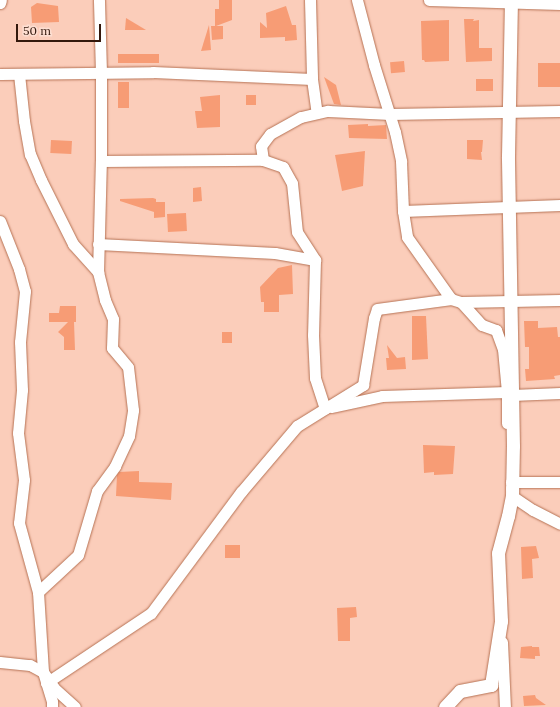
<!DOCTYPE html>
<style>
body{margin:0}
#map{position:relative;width:560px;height:707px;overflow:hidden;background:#fbcdba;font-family:Lora,serif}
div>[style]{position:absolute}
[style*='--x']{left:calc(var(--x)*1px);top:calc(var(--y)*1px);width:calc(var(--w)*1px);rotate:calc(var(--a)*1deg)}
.building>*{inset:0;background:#f79c75;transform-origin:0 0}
.roads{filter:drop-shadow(0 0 1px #b67254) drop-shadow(0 0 1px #b67254)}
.minor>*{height:11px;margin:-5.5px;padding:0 5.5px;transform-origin:5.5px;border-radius:5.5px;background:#fff}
.tertiary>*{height:13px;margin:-6.5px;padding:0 6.5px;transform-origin:6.5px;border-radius:6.5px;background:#fff}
span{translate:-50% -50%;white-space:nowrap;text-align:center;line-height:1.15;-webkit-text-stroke:4px #fdded1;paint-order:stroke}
.scale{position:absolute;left:16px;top:24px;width:85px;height:18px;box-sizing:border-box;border:2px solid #33180c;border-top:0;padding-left:5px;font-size:12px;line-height:14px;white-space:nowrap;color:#33180c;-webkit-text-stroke:3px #fdded1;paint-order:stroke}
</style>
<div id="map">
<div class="building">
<div style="clip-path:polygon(219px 0,232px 0,232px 20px,216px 26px,223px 26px,223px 39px,212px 40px,211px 26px,215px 26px,215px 9px,219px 9px)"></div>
<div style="clip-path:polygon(37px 3px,58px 6px,59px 22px,32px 23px,31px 7px)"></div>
<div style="clip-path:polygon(286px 6px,292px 25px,296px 25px,297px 40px,285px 41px,285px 37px,260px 38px,260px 22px,267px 28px,266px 13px)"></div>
<div style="clip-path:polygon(126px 18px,146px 30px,125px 30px)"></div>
<div style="clip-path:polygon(464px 19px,474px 19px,473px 21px,479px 20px,479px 48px,492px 48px,492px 61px,466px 62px)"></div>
<div style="clip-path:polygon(449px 20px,449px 61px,425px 62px,424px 60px,422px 60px,421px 21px)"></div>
<div style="clip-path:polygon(209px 25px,211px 50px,201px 51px)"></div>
<div style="left:118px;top:54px;width:41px;height:9px"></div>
<div style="left:404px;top:61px;width:11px;height:14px;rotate:85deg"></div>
<div style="left:560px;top:63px;width:24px;height:22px;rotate:90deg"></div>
<div style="clip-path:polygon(324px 77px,336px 85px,341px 105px,334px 104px)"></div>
<div style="left:493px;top:79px;width:12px;height:17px;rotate:90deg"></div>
<div style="left:118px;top:82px;width:11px;height:26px"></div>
<div style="clip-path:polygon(220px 95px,220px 127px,197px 128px,195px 111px,202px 111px,200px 97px)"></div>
<div style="left:246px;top:95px;width:10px;height:10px"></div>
<div style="clip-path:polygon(368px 124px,368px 126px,386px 125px,387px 139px,349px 138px,348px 125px)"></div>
<div style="left:51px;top:140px;width:21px;height:13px;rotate:3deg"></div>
<div style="clip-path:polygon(467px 140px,483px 140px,482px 152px,481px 152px,482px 160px,467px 159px)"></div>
<div style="clip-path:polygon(365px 151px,363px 186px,342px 191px,335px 155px)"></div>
<div style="clip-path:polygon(201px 187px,202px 201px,193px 202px,193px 188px)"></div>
<div style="clip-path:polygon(153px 198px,156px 199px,156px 202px,165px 202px,165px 217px,154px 218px,154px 212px,120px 201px,120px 199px)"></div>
<div style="left:186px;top:213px;width:18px;height:19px;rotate:87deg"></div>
<div style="clip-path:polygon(292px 265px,293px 294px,279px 295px,279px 312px,264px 312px,264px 302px,261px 302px,260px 287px,278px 268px)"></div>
<div style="clip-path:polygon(60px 306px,76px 306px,76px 322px,74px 322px,75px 350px,64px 350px,64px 337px,58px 332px,68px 322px,49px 322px,49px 313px,59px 313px)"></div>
<div style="clip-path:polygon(412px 316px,426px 316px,428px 359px,412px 360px)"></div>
<div style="clip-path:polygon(524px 321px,538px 321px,538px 328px,557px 327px,558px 337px,560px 337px,560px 375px,554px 376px,555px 379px,526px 381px,525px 369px,529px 369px,529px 347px,525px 347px)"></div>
<div style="left:222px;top:332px;width:10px;height:11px"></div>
<div style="clip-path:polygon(387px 345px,397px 358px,405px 357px,406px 369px,387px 370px,386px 358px,389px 358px)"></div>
<div style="clip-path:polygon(423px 445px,455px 446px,453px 474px,434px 475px,434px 472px,424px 473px)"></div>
<div style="clip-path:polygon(139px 471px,139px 482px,172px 483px,171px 500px,116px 496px,117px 475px,119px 472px)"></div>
<div style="left:225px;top:545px;width:15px;height:13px"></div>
<div style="clip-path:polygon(536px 546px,539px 558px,532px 559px,533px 578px,522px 579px,521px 547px)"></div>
<div style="clip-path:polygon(356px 607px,357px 617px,350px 618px,350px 641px,338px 641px,337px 608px)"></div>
<div style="clip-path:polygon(532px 646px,532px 647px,539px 647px,540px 656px,535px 656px,535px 659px,520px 658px,521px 647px)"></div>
<div style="clip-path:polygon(535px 695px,536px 698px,546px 705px,524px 706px,523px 696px)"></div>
</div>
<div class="roads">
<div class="minor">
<div style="--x:310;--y:0;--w:79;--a:88.5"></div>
<div style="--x:312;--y:79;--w:34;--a:82"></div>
<div style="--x:357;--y:0;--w:67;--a:75.3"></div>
<div style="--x:374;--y:65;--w:70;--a:72.6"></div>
<div style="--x:395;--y:132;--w:30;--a:78"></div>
<div style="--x:401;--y:161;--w:50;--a:87.7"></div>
<div style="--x:403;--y:211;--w:26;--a:81"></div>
<div style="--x:407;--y:237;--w:76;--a:54.6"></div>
<div style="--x:451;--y:299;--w:10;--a:17"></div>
<div style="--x:461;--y:302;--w:99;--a:-1.2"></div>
<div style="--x:429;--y:0;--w:131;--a:1.7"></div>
<div style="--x:0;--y:3;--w:3;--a:-72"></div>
<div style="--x:0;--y:74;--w:153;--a:-0.7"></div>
<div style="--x:153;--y:72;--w:159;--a:2.5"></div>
<div style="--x:19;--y:74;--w:47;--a:83.9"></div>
<div style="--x:24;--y:121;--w:34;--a:80"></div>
<div style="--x:30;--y:154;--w:28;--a:67"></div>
<div style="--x:41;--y:180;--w:72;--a:63.4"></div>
<div style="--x:73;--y:244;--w:38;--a:48"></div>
<div style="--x:263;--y:160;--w:14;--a:-98"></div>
<div style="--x:261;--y:146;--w:15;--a:-53"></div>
<div style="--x:270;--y:134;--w:35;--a:-29"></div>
<div style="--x:301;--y:117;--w:28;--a:-13"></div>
<div style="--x:328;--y:111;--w:62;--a:2.8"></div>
<div style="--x:390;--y:114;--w:170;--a:-1"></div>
<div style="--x:101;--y:161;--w:162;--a:-0.4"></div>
<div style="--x:263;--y:160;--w:21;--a:19"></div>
<div style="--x:283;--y:167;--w:18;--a:61"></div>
<div style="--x:292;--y:183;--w:49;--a:84.2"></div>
<div style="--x:297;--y:232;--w:33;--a:57"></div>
<div style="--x:315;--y:260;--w:75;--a:91.5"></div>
<div style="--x:313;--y:335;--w:43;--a:87.3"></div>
<div style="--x:315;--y:378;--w:32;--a:72"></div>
<div style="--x:403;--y:211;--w:157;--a:-2.2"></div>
<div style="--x:0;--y:221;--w:52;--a:68.4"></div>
<div style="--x:19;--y:269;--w:23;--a:75"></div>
<div style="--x:25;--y:291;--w:51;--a:95.6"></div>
<div style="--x:20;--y:342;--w:48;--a:87.6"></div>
<div style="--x:22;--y:390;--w:43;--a:95.3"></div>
<div style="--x:18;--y:433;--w:47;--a:82.7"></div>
<div style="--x:24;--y:480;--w:43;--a:96.6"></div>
<div style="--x:19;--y:523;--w:72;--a:74.6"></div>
<div style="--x:38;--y:592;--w:80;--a:86.4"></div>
<div style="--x:43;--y:672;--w:31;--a:73"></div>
<div style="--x:52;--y:702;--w:5;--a:90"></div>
<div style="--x:98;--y:244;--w:177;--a:2.9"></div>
<div style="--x:275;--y:253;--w:41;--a:9.9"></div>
<div style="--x:461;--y:302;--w:31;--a:48"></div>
<div style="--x:482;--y:325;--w:15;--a:20"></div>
<div style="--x:496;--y:330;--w:20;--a:70"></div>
<div style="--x:503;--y:349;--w:43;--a:84.7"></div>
<div style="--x:507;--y:392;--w:31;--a:90"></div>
<div style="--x:332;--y:407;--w:51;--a:-12.4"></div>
<div style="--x:382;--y:396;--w:125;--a:-1.8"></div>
<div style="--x:507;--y:392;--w:6;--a:31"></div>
<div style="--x:512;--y:395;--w:48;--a:-2.4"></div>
<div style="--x:511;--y:482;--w:49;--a:0"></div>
<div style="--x:511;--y:488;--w:8;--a:83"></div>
<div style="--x:512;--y:496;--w:25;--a:34"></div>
<div style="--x:533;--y:510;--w:30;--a:27"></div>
<div style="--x:38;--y:592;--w:54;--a:-42.8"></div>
<div style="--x:78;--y:555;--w:67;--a:-73.5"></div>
<div style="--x:97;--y:491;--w:31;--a:-54"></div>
<div style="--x:115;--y:466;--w:33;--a:-65"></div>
<div style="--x:129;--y:436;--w:26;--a:-81"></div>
<div style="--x:133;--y:410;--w:43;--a:-96.6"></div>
<div style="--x:128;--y:367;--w:25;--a:-130"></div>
<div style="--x:112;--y:348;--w:29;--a:-88"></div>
<div style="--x:113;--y:319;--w:21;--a:-113"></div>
<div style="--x:105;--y:300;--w:29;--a:-104"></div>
<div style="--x:98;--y:272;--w:111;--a:-88.5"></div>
<div style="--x:101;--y:161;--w:88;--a:-90"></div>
<div style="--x:101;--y:73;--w:73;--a:-91.6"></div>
<div style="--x:502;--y:642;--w:65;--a:87.4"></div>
<div style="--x:0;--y:662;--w:30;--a:6"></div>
<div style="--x:30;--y:665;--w:15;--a:28"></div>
<div style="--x:43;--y:672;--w:19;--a:55"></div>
<div style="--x:54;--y:688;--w:28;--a:42"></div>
<div style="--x:46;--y:683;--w:126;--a:-33.7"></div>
<div style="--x:151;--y:613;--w:151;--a:-53.4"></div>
<div style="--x:241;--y:492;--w:87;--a:-49.7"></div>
<div style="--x:297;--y:426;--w:78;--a:-31.8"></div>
<div style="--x:363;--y:385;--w:68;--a:-80.7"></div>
<div style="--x:374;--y:318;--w:9;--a:-72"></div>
<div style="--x:377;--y:309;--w:75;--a:-7.7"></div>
</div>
<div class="tertiary">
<div style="--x:445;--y:707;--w:22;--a:-47"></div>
<div style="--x:460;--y:691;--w:32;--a:-11"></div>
<div style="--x:491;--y:685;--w:65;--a:-81.1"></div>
<div style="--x:501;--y:621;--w:68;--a:-92.5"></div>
<div style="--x:498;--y:553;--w:38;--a:-75"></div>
<div style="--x:508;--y:516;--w:20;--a:-79"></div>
<div style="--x:512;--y:496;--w:50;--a:-88.9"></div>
<div style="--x:513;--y:446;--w:290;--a:-91"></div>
<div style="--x:508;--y:156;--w:156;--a:-88.9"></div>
</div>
</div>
<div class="scale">50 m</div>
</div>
